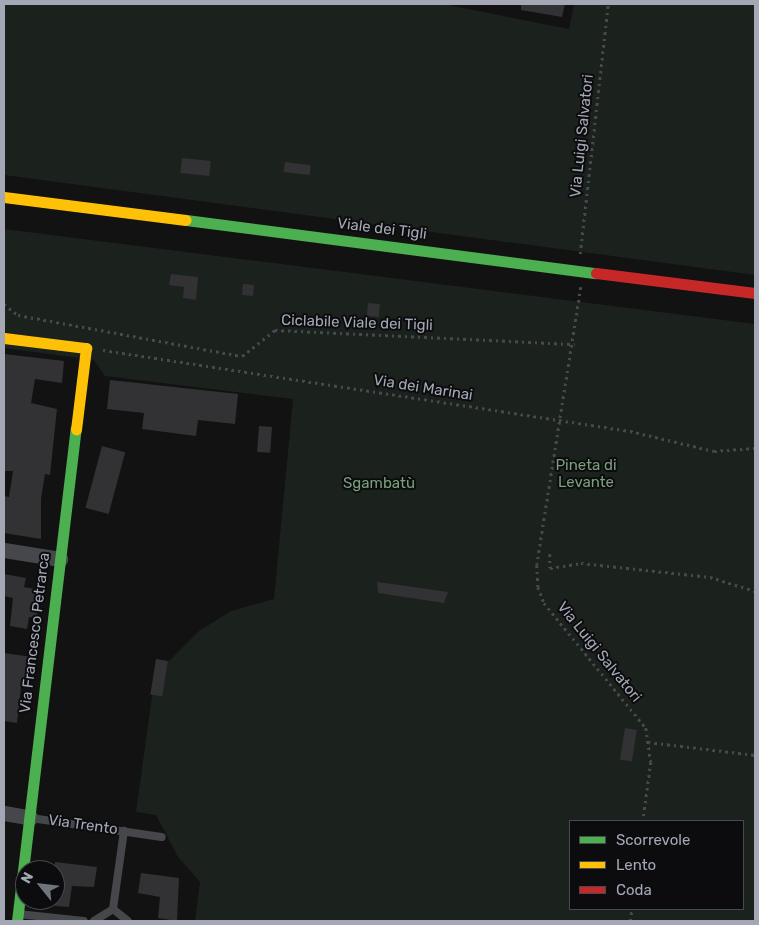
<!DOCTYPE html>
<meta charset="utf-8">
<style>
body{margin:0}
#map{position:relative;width:759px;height:925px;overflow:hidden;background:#121212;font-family:Rubik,sans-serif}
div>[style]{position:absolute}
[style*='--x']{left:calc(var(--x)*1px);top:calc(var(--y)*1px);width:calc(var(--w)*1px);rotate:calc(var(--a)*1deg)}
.green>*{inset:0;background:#1b211c}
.building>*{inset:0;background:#323235;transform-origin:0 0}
.path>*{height:2.5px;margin-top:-1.25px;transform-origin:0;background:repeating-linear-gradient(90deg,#48494d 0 2.5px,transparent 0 6.5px)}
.lane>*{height:8px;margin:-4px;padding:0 4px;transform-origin:4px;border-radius:4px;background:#46474b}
.street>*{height:15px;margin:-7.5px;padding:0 7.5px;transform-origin:7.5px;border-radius:7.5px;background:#46474b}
.fast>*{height:11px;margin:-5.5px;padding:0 5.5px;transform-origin:5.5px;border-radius:5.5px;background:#4caf50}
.slow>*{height:11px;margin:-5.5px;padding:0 5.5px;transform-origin:5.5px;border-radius:5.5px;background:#ffc107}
.jam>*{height:11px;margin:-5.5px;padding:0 5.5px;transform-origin:5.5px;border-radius:5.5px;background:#c62828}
span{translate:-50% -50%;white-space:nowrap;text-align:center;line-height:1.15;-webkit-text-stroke:4px #0c0c0e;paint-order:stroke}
.street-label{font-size:15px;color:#a3a8b4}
.park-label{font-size:15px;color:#799f7b}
.frame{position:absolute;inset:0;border:5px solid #a3a8b4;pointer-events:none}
.legend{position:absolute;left:569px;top:820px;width:175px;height:90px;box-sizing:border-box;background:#0c0c0e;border:1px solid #484a50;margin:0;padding:6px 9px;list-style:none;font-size:15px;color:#a3a8b4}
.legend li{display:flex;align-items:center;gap:10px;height:25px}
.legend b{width:25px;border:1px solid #484a50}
.north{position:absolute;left:15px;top:860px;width:50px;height:50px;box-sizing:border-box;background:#0c0c0e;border:1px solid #484a50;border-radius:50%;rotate:299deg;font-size:14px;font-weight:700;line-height:20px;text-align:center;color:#a3a8b4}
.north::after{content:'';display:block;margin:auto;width:18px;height:22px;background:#70747b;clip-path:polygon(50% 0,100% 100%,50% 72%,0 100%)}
</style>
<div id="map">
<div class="green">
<div style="clip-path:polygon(4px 4px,443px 4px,569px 29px,574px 4px,755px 4px,755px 275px,4px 175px)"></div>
<div style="clip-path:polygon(evenodd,4px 229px,755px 324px,755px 921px,195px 921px,200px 882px,178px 857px,156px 815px,136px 812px,157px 660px,169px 661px,199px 631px,231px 611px,274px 599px,293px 399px,105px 376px,94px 360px,4px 348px,4px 229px,570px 821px,743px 821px,743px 909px,570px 909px,570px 821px)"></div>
</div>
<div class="building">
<div style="clip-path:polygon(521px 4px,565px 4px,562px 17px,521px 10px)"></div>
<div style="left:182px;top:158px;width:29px;height:15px;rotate:6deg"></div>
<div style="left:285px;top:162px;width:26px;height:10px;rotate:7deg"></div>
<div style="clip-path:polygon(171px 274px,198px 277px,196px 300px,183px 298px,184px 287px,169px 285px)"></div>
<div style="left:243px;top:284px;width:11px;height:11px;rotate:5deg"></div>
<div style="left:368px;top:303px;width:12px;height:13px;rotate:5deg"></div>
<div style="clip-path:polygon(4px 354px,64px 361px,62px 383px,35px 379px,31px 403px,57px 409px,50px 475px,45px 474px,41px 499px,41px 539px,4px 533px,4px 496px,9px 497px,13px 471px,4px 471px)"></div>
<div style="clip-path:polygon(110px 380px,238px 394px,235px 424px,198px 420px,196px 436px,142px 429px,144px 413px,107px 409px)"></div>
<div style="left:259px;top:426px;width:13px;height:26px;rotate:4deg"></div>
<div style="left:102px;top:446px;width:24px;height:64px;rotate:15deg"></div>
<div style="clip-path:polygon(4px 574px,26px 578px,24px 587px,40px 590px,37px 618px,29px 617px,27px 629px,10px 626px,13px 598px,4px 596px)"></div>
<div style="clip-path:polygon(377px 582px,385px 583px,448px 592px,444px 603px,378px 593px)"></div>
<div style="clip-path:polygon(4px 653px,32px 657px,29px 679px,22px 678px,17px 723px,4px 721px)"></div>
<div style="left:156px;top:659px;width:12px;height:36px;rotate:9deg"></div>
<div style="left:625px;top:728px;width:12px;height:32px;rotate:9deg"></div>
<div style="clip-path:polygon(55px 862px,97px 867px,94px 887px,72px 886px,69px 907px,55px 906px)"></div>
<div style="clip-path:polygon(141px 873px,179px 878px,177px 921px,158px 918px,160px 897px,138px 893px)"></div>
</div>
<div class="path">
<div style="--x:580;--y:254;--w:252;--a:-83.6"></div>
<div style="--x:581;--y:287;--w:281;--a:99"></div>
<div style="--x:537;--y:565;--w:22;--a:87"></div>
<div style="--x:538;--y:587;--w:17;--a:69"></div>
<div style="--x:544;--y:603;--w:161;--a:50.8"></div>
<div style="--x:646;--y:728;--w:34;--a:82"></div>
<div style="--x:651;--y:762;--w:60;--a:97.7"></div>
<div style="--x:4;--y:304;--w:18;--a:38"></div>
<div style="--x:18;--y:315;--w:228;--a:10.4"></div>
<div style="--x:242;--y:356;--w:42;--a:-38.2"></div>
<div style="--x:275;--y:330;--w:300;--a:2.7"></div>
<div style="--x:103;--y:350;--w:533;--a:8.74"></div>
<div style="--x:630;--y:431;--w:86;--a:13.4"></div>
<div style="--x:714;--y:451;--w:41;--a:-4.2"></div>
<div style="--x:550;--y:554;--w:14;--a:90"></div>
<div style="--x:550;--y:568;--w:31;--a:-9"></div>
<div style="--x:581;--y:563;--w:130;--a:6.2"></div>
<div style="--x:710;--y:577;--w:47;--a:17.3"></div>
<div style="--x:648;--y:742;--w:108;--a:6.9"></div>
<div style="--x:630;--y:921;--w:12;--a:-81"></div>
</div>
<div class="lane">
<div style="--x:31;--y:818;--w:132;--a:8.3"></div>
<div style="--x:113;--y:909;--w:79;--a:-82"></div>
<div style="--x:18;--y:914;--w:66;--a:6.1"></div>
<div style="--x:94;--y:921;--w:22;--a:-32"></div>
<div style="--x:113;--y:909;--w:19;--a:39"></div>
</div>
<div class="street">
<div style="--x:4;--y:550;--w:57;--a:9.1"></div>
<div style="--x:4;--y:813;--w:27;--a:10"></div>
</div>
<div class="fast">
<div style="--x:186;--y:220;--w:413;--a:7.4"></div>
<div style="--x:17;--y:921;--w:496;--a:-83.2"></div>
</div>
<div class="slow">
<div style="--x:4;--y:197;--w:183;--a:7.2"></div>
<div style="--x:4;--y:338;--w:83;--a:7"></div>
<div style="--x:86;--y:348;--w:82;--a:97"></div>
</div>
<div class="jam">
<div style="--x:596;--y:273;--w:160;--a:7.2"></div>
</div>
<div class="street-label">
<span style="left:582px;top:136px;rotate:-84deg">Via Luigi Salvatori</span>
<span style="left:382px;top:229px;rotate:7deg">Viale dei Tigli</span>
<span style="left:357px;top:323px;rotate:2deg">Ciclabile Viale dei Tigli</span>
<span style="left:423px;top:388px;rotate:9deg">Via dei Marinai</span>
<span style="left:35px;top:633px;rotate:-83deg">Via Francesco Petrarca</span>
<span style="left:599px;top:652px;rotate:51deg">Via Luigi Salvatori</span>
<span style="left:83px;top:825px;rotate:8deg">Via Trento</span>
</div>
<div class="park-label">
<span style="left:586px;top:474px">Pineta di<br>Levante</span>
<span style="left:379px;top:484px">Sgambatù</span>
</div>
<div class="frame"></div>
<ul class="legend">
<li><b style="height:6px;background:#4caf50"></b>Scorrevole</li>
<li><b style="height:6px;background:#ffc107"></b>Lento</li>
<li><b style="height:6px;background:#c62828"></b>Coda</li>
</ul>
<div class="north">N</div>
</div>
